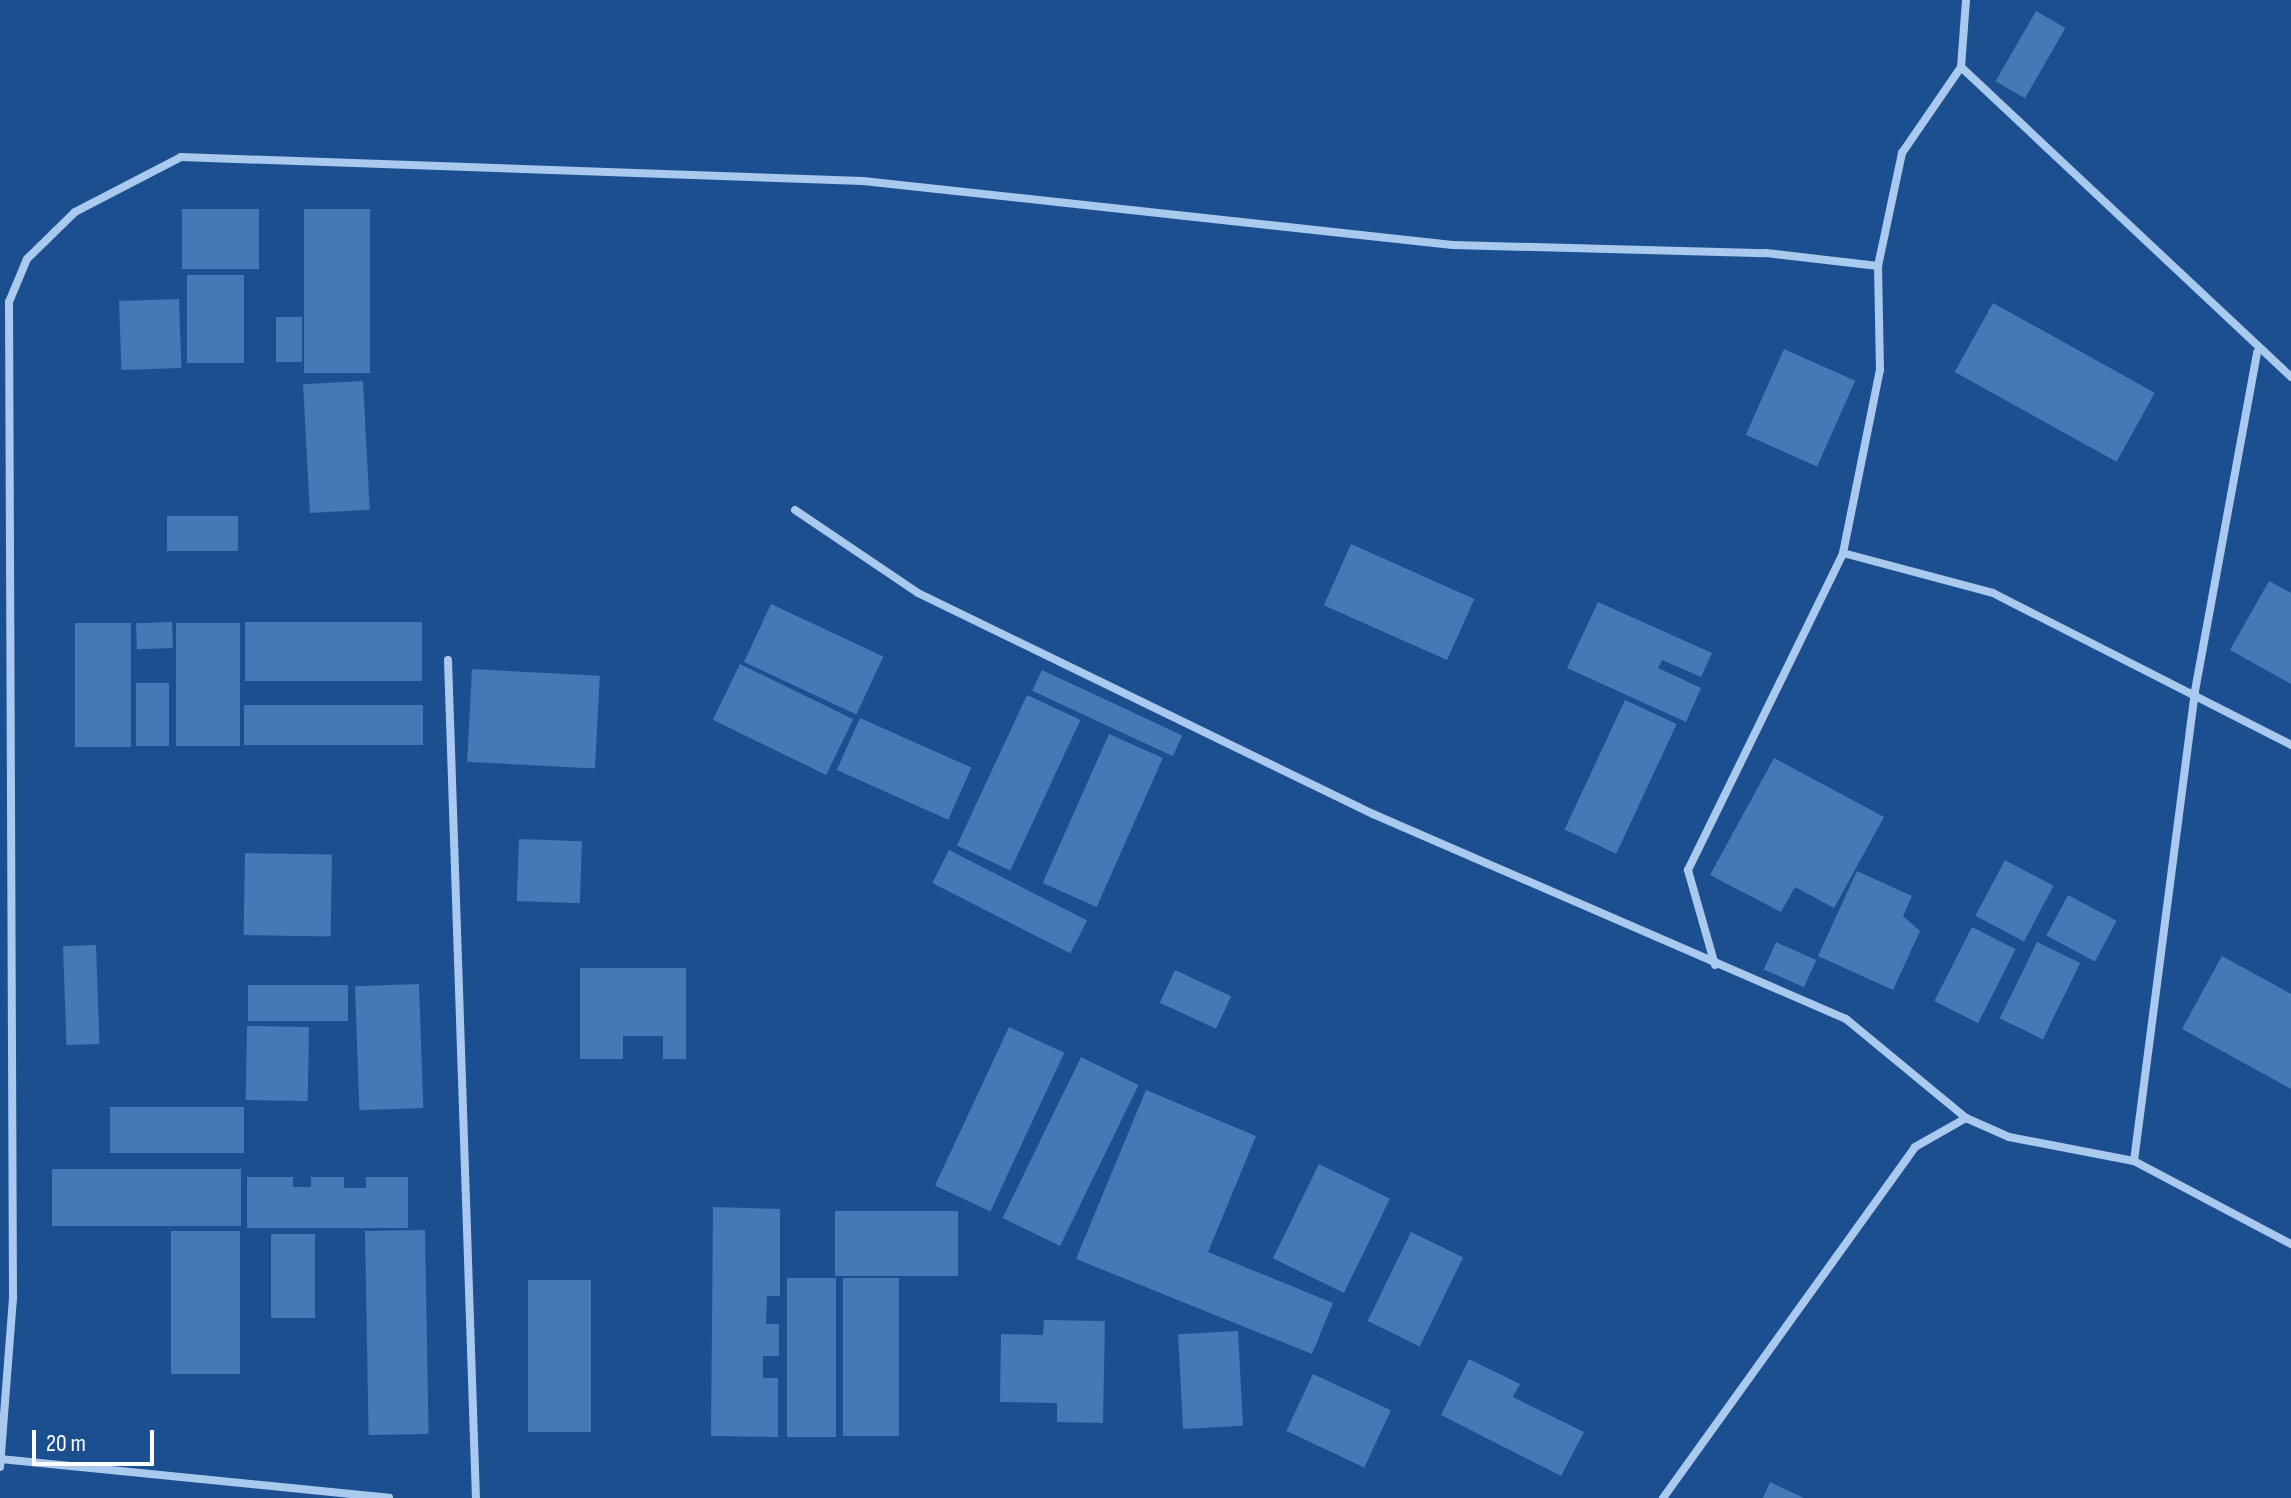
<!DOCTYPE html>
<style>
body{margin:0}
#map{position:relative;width:2291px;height:1498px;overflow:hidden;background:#1b4f8f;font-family:"Sofia Sans Condensed",sans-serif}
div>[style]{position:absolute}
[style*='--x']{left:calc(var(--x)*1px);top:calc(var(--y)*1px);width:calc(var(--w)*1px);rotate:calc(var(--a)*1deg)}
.building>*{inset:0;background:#4478b7;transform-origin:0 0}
.minor>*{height:8px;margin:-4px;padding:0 4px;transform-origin:4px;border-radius:4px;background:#a9c9ee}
span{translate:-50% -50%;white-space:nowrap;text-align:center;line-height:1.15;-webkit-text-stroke:7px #1b4f8f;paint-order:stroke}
.scale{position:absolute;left:32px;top:1430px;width:122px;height:36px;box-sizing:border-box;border:4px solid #fff;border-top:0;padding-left:10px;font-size:24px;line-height:28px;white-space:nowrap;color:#fff;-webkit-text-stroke:6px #1b4f8f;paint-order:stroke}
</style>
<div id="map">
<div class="building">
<div style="left:2036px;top:11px;width:34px;height:81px;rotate:30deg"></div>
<div style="left:259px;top:209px;width:60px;height:77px;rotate:90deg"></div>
<div style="left:370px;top:209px;width:164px;height:66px;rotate:90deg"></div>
<div style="left:187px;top:275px;width:57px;height:88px"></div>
<div style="left:179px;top:299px;width:69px;height:60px;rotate:88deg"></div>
<div style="left:1993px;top:303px;width:185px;height:79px;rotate:29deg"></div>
<div style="left:276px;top:317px;width:26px;height:45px"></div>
<div style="left:1784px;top:349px;width:78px;height:94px;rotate:24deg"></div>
<div style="left:363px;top:381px;width:129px;height:60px;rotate:87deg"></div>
<div style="left:167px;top:516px;width:71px;height:35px"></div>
<div style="left:1351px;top:544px;width:135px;height:67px;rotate:24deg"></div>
<div style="clip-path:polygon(2269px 581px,2291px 593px,2291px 684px,2230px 650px)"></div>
<div style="clip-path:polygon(1598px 602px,1712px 653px,1701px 677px,1662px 660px,1658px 668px,1701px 688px,1686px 722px,1567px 668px)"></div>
<div style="left:771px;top:604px;width:124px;height:64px;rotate:25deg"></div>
<div style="left:172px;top:622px;width:26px;height:36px;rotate:88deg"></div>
<div style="left:422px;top:622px;width:59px;height:177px;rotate:90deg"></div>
<div style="left:75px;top:623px;width:56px;height:124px"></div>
<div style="left:176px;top:623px;width:64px;height:123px"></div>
<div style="left:740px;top:664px;width:126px;height:62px;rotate:26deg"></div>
<div style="left:472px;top:669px;width:128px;height:93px;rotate:3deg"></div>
<div style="left:1042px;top:670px;width:155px;height:23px;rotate:25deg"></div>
<div style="left:136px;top:683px;width:33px;height:63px"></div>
<div style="left:1027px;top:695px;width:59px;height:166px;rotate:25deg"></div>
<div style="left:1625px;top:700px;width:57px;height:143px;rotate:25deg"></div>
<div style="left:423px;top:705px;width:40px;height:179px;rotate:90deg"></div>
<div style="left:860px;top:718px;width:122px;height:57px;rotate:24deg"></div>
<div style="left:1109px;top:734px;width:59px;height:163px;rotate:24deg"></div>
<div style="clip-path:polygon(1774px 758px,1884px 817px,1834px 908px,1795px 887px,1781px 912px,1710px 875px)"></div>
<div style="left:519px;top:839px;width:63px;height:62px;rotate:2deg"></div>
<div style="left:949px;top:850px;width:155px;height:37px;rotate:27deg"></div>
<div style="left:245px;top:853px;width:87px;height:82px;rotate:1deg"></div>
<div style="left:2005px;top:860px;width:55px;height:63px;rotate:28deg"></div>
<div style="clip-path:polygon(1857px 871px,1912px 896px,1903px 916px,1920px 931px,1893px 990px,1818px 956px)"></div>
<div style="left:2068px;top:895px;width:55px;height:46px;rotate:28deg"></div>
<div style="left:1972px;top:927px;width:49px;height:83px;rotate:27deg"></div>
<div style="left:1776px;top:942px;width:44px;height:30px;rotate:24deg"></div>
<div style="left:2037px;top:942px;width:48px;height:85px;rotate:26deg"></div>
<div style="left:96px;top:945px;width:99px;height:33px;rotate:88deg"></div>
<div style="clip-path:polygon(2222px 956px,2291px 994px,2291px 1089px,2182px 1029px)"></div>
<div style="clip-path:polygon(580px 968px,686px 968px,686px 1059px,663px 1059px,663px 1036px,623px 1036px,623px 1059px,580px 1059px)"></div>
<div style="left:1175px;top:970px;width:62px;height:36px;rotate:25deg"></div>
<div style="left:419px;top:984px;width:124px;height:64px;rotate:88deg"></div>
<div style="left:248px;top:985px;width:100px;height:36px"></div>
<div style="left:247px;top:1026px;width:62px;height:74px;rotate:1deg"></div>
<div style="left:1009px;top:1027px;width:61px;height:175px;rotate:25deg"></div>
<div style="left:1081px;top:1057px;width:64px;height:179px;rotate:26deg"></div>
<div style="clip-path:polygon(1146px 1090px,1256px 1136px,1208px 1252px,1333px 1303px,1312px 1354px,1076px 1259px)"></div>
<div style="left:244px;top:1107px;width:46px;height:134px;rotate:90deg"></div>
<div style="left:1319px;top:1164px;width:79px;height:105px;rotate:26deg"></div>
<div style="left:52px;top:1169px;width:189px;height:57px"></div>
<div style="clip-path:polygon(247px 1177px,293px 1177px,293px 1187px,311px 1187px,311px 1177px,344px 1177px,344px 1188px,366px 1188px,366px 1177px,408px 1177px,408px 1228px,247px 1228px)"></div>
<div style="clip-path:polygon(713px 1207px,780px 1209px,780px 1296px,767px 1296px,766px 1324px,779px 1324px,779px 1356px,763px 1356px,763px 1378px,778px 1378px,778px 1437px,711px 1436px)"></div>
<div style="left:835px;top:1211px;width:123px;height:65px"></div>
<div style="left:425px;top:1230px;width:204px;height:60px;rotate:89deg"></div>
<div style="left:171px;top:1231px;width:69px;height:143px"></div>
<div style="left:1411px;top:1232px;width:58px;height:99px;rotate:26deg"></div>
<div style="left:271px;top:1234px;width:44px;height:84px"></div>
<div style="left:787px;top:1278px;width:49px;height:159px"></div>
<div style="left:843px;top:1278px;width:56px;height:158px"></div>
<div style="left:528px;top:1280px;width:63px;height:152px"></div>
<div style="clip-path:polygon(1044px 1320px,1105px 1321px,1103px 1423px,1057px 1422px,1057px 1403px,1000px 1402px,1001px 1334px,1043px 1335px)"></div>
<div style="left:1238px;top:1331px;width:95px;height:60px;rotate:87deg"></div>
<div style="clip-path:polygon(1469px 1359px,1520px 1384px,1513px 1397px,1584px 1432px,1561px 1476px,1441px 1415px)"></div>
<div style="left:1313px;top:1374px;width:86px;height:63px;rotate:25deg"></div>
<div style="clip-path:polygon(1770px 1482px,1804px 1498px,1763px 1498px)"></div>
</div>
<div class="minor">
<div style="--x:1961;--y:67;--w:453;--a:43.2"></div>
<div style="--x:795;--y:510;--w:148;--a:34"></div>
<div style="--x:918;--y:593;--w:506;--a:25.91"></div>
<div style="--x:1373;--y:814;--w:516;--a:23.43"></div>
<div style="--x:1846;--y:1019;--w:156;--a:39.5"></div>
<div style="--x:1966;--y:1118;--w:47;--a:23.8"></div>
<div style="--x:2009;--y:1137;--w:127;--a:10.9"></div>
<div style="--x:2134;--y:1161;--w:474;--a:-82.6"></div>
<div style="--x:2195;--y:691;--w:344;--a:-79.6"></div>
<div style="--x:1843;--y:553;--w:155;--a:14.9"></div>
<div style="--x:1993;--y:593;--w:335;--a:27"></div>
<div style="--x:448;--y:660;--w:838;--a:88.09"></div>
<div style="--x:1715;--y:965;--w:99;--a:-105.9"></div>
<div style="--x:1688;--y:870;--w:353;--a:-63.9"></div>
<div style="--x:1843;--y:553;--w:187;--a:-78.6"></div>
<div style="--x:1880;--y:370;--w:104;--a:-91.1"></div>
<div style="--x:1878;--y:266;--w:116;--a:-78"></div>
<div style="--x:1902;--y:153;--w:104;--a:-55.5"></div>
<div style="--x:1961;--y:67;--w:67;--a:-85.7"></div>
<div style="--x:2134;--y:1161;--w:178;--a:27.9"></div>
<div style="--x:0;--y:1459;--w:391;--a:5.7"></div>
<div style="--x:0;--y:1467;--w:169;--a:-85.6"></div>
<div style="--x:13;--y:1298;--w:996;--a:-90.23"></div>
<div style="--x:9;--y:302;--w:47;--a:-67.3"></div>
<div style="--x:27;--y:259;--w:67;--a:-44.4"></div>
<div style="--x:75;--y:212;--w:119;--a:-27.4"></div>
<div style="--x:181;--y:157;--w:682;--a:2.02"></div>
<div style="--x:863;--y:181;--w:593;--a:6.19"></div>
<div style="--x:1453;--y:245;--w:313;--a:1.5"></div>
<div style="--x:1766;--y:253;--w:113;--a:6.6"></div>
<div style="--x:1663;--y:1498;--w:432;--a:-54.3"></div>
<div style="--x:1915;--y:1147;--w:59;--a:-29.6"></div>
</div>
<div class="scale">20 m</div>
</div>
